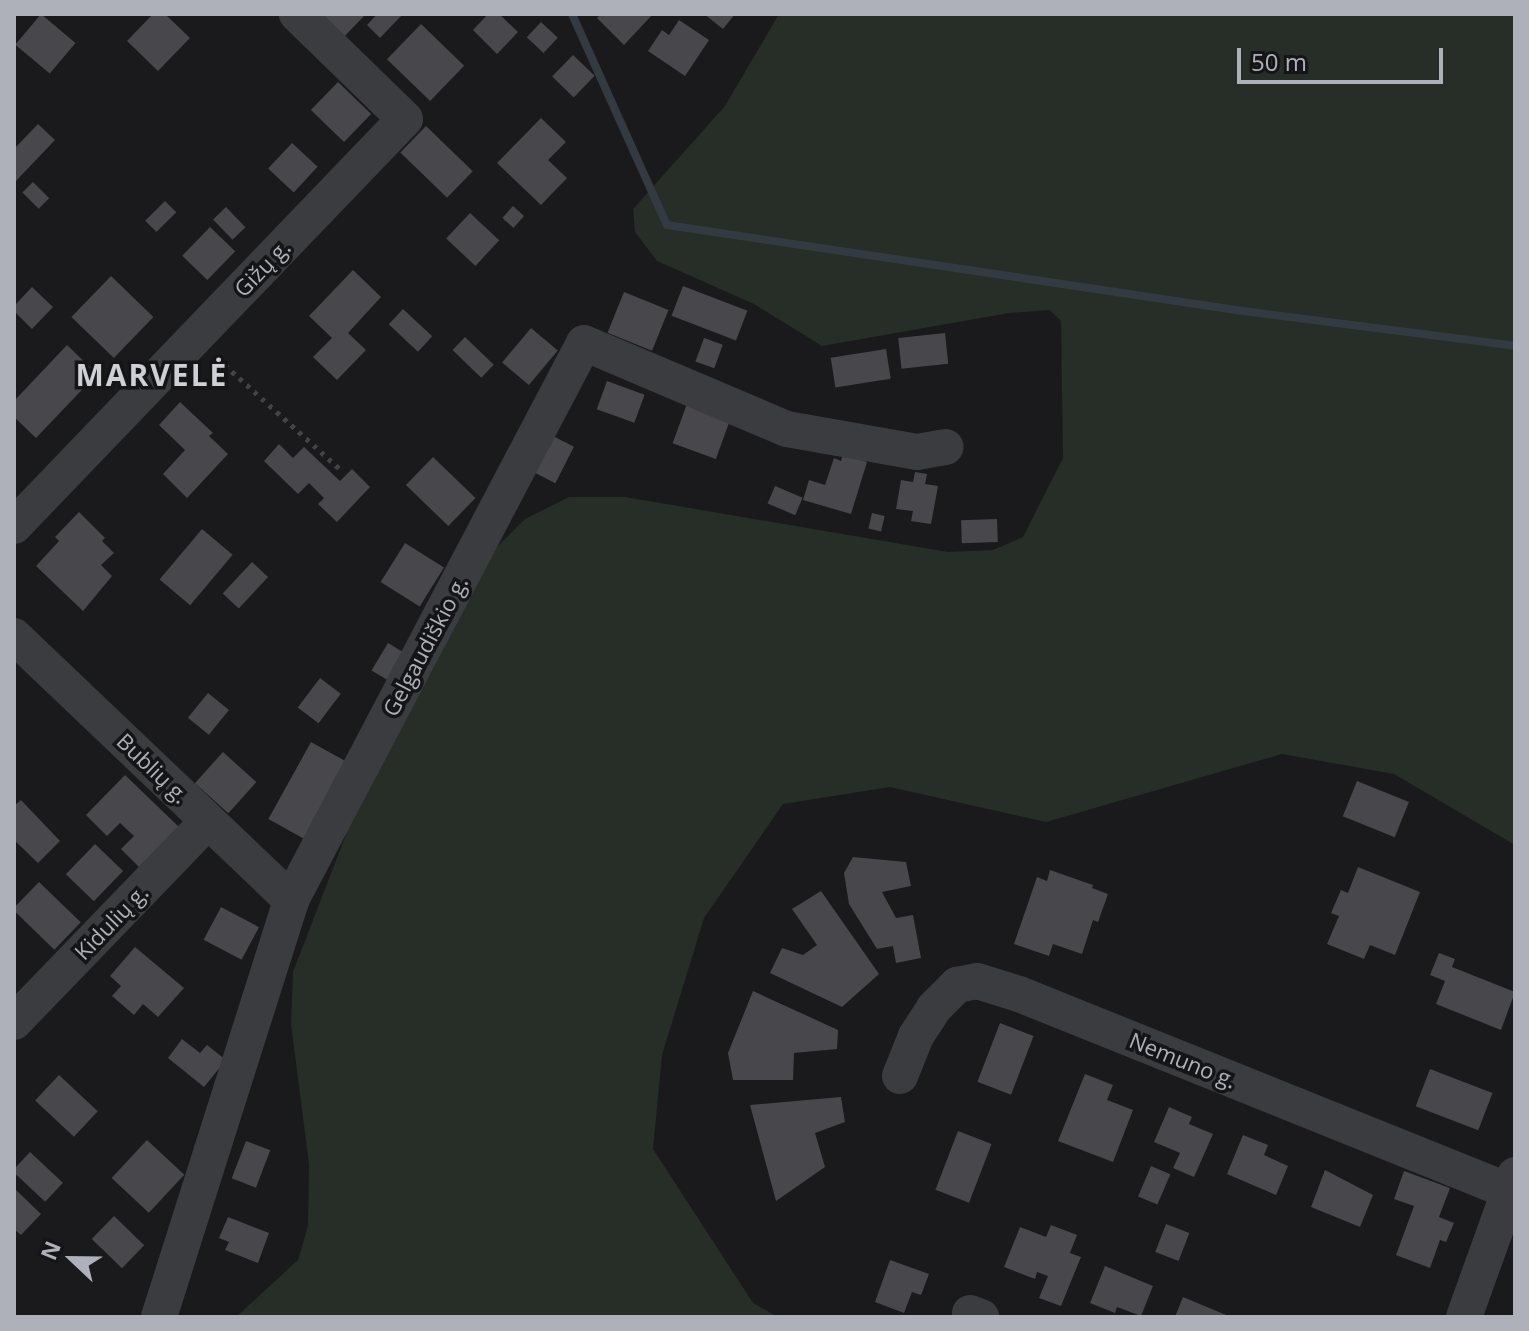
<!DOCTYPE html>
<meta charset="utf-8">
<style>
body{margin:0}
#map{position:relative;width:1529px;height:1331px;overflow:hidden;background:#1a1a1c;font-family:"Open Sans",sans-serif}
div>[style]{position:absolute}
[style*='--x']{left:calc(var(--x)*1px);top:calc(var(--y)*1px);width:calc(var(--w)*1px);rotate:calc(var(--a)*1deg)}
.green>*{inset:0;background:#262e27}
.stream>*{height:8px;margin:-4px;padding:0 4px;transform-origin:4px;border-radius:4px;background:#333a41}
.building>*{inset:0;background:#47474c;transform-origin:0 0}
.path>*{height:5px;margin-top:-2.5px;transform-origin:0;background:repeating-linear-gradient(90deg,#414347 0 4px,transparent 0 10px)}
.minor>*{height:36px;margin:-18px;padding:0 18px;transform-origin:18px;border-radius:18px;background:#3b3c40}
span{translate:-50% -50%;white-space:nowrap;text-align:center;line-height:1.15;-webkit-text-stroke:7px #151517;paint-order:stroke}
.street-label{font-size:22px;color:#aeb1ba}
.district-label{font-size:30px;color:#ced0d6;font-weight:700;letter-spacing:2px}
.frame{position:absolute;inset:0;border:16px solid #aeb1ba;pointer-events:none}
.north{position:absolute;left:32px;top:1219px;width:80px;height:80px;-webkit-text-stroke:6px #151517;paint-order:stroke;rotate:292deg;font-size:22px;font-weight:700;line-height:32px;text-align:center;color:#aeb1ba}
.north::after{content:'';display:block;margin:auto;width:28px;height:36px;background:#aeb1ba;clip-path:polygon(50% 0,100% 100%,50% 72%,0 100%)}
.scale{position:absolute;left:1237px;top:48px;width:206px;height:36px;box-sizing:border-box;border:4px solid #aeb1ba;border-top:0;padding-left:10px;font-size:24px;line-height:28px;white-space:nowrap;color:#aeb1ba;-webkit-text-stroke:6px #151517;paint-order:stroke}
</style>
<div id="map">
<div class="green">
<div style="clip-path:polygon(779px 14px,1515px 14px,1515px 845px,1394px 774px,1282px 754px,1046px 822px,890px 787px,783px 804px,704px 918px,662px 1055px,653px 1149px,753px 1303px,778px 1317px,236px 1317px,298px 1260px,308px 1226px,309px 1164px,291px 1024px,293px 972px,362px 793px,489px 555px,525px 519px,569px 497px,625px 497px,948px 552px,993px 550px,1023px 537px,1063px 458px,1061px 321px,1050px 310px,1009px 313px,822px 346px,754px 304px,657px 261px,635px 232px,633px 209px,725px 106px)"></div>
</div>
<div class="stream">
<div style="--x:572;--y:14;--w:231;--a:65.8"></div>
<div style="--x:667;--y:225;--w:582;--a:8.49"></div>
<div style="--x:1243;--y:311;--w:274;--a:7.3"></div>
</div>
<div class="building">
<div style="left:41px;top:14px;width:45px;height:40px;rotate:40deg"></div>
<div style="clip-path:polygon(153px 14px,165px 14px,190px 38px,158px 71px,127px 41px)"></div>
<div style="clip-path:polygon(313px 14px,366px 14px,341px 40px)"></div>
<div style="clip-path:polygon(377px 14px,403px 14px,380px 38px,367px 25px)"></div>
<div style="clip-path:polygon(488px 14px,499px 14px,518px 32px,497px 54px,473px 30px)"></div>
<div style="clip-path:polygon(601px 14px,653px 14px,624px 45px,597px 18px)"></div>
<div style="clip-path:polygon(704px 14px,735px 14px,723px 29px)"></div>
<div style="clip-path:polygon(679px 20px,709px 40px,685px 76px,648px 51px,662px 30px,669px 35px)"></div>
<div style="left:541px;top:22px;width:23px;height:21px;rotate:43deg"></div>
<div style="left:421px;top:24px;width:60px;height:49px;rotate:44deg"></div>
<div style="left:573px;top:55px;width:30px;height:30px;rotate:44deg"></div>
<div style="left:338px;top:82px;width:46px;height:39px;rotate:44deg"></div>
<div style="clip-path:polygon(541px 118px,566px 142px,548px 160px,567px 178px,541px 205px,497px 163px)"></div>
<div style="clip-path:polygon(38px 124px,55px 140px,14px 183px,14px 149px)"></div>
<div style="left:426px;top:126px;width:65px;height:37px;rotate:44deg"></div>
<div style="left:292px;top:143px;width:35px;height:35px;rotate:43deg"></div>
<div style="left:33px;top:182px;width:23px;height:15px;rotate:45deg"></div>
<div style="left:165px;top:201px;width:16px;height:28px;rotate:45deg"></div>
<div style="left:513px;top:206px;width:15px;height:16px;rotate:42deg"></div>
<div style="left:226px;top:207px;width:28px;height:18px;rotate:46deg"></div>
<div style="left:470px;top:213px;width:40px;height:35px;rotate:43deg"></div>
<div style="left:210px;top:227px;width:35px;height:40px;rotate:44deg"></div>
<div style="clip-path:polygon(353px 270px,381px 297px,348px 333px,366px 350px,337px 380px,313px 357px,332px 338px,309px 316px)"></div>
<div style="left:111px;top:276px;width:59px;height:57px;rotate:44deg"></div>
<div style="left:683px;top:286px;width:69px;height:32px;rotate:21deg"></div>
<div style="clip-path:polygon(32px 287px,53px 307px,32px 329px,14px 311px,14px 306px)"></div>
<div style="left:624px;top:292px;width:48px;height:44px;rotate:22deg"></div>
<div style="left:403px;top:309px;width:40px;height:21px;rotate:43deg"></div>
<div style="left:531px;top:328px;width:35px;height:45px;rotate:40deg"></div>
<div style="left:945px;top:333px;width:31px;height:47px;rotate:84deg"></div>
<div style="left:465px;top:337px;width:40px;height:18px;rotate:44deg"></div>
<div style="left:704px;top:338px;width:20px;height:25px;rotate:20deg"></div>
<div style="clip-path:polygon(67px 345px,97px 374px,36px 438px,14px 417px,14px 401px)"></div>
<div style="left:886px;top:349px;width:30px;height:56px;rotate:81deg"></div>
<div style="left:607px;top:381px;width:40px;height:30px;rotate:20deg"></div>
<div style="left:688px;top:401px;width:46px;height:45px;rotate:20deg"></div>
<div style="clip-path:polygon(180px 402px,213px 433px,209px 436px,228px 454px,187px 498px,163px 474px,185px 450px,159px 425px)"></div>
<div style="left:549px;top:434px;width:28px;height:41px;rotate:27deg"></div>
<div style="clip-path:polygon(279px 444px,293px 458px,304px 447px,340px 481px,352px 469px,370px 487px,337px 522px,318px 504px,324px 498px,309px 483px,298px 494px,264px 461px)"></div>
<div style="clip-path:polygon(843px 454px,867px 462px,851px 514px,803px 500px,809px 480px,825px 485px,834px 458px,841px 461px)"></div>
<div style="left:433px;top:457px;width:59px;height:39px;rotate:44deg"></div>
<div style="clip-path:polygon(915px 472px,927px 474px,925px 484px,938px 486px,931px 524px,911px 521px,913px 511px,896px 509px,901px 480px,913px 482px)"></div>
<div style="left:775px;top:486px;width:30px;height:19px;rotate:23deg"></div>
<div style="clip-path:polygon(79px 512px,105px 538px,102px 541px,114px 553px,101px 565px,112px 576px,83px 611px,36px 566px,59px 541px,55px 537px)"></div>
<div style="left:872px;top:513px;width:13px;height:16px;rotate:13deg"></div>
<div style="left:997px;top:519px;width:23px;height:36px;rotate:88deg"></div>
<div style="left:202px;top:529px;width:40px;height:66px;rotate:40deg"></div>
<div style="left:405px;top:543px;width:46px;height:46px;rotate:32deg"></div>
<div style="left:252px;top:562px;width:22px;height:43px;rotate:43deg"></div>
<div style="left:388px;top:643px;width:27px;height:32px;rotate:31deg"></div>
<div style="left:320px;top:678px;width:26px;height:37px;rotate:37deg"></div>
<div style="left:208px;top:693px;width:27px;height:32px;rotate:39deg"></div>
<div style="left:311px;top:742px;width:46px;height:88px;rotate:29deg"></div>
<div style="left:223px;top:752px;width:45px;height:42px;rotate:42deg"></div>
<div style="clip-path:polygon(125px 775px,179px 827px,139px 867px,121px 849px,134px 836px,120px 823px,107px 836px,86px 815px)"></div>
<div style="left:1357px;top:781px;width:56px;height:38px;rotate:22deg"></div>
<div style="clip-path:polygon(21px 800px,60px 841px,38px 863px,14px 840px,14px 806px)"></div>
<div style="left:95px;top:844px;width:39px;height:42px;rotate:44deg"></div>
<div style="clip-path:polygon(853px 857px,906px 862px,911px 886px,882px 892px,896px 918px,913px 915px,921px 958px,896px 963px,893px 946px,877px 949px,849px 904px,844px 873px)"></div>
<div style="clip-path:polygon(1358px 867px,1420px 892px,1395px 955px,1370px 945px,1364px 959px,1327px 944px,1339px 916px,1331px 913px,1341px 890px,1348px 893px)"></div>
<div style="clip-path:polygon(1050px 870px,1093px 885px,1092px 888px,1108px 894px,1098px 922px,1093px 920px,1082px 954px,1053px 944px,1049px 956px,1014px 944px,1037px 877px,1047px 881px)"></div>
<div style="left:39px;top:882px;width:58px;height:38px;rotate:44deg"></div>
<div style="clip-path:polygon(821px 891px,879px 974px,842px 1007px,770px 973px,782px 948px,803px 955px,817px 945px,792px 909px)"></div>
<div style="left:221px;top:907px;width:43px;height:37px;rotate:28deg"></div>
<div style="clip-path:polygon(135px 947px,184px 988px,158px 1017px,143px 1004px,134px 1015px,112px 996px,121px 986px,110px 976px)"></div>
<div style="clip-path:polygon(1439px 953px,1455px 959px,1452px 967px,1515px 992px,1501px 1030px,1436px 1004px,1445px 981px,1430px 975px)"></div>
<div style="clip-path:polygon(753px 991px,838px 1030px,837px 1049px,794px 1053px,793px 1080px,733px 1080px,728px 1053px)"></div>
<div style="left:1000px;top:1023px;width:36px;height:63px;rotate:21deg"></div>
<div style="clip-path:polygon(182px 1039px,200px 1053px,207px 1045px,226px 1060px,204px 1087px,168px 1058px)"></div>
<div style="left:1430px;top:1069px;width:67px;height:40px;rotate:21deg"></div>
<div style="clip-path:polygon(1085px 1074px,1113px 1085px,1107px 1100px,1133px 1110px,1113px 1162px,1058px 1141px)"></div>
<div style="left:59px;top:1075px;width:53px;height:35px;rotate:43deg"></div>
<div style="clip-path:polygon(841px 1097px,845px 1122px,815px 1133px,825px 1167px,776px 1201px,750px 1105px)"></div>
<div style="clip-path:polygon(1169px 1107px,1192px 1117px,1189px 1124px,1213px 1134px,1194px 1177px,1173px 1168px,1180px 1153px,1154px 1142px)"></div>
<div style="left:958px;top:1131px;width:36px;height:63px;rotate:21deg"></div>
<div style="clip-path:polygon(1243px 1135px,1268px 1145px,1264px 1155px,1288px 1166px,1276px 1195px,1227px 1174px)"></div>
<div style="left:147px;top:1140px;width:51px;height:52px;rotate:43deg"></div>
<div style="left:246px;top:1141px;width:26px;height:40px;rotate:21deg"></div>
<div style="left:30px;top:1152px;width:45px;height:26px;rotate:43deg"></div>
<div style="left:1151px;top:1166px;width:21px;height:33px;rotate:23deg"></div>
<div style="clip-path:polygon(1325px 1170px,1373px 1195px,1360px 1227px,1311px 1207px)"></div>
<div style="clip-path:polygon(1404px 1171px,1450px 1188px,1439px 1217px,1454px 1223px,1446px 1242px,1440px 1240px,1430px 1268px,1396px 1255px,1414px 1206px,1394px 1199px)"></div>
<div style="clip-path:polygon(14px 1188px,41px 1214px,21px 1235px,14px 1229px)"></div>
<div style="left:114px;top:1216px;width:42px;height:32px;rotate:44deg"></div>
<div style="clip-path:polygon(228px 1217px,269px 1233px,258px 1263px,225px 1250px,229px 1242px,219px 1238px)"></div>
<div style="left:1166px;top:1224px;width:25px;height:30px;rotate:21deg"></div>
<div style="clip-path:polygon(1051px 1225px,1077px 1235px,1070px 1253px,1081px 1257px,1061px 1306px,1039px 1298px,1048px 1276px,1037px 1272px,1035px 1279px,1004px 1267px,1020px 1227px,1046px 1237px)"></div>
<div style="clip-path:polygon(890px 1260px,929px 1274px,921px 1295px,912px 1292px,904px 1313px,875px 1302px)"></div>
<div style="clip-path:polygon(1105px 1266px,1153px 1286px,1141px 1316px,1117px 1307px,1115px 1313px,1090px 1303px)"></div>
<div style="clip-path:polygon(1183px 1297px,1231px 1317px,1175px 1317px)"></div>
</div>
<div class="path">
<div style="--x:217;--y:358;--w:167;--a:42.1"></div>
</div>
<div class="minor">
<div style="--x:14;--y:526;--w:564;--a:-46.15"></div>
<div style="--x:405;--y:119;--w:151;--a:-135.8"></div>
<div style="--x:14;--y:636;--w:383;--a:43.6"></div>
<div style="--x:14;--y:1022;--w:279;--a:-46"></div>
<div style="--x:900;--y:1076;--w:43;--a:-68.2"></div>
<div style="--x:916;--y:1036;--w:33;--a:-57"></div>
<div style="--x:934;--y:1008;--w:33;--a:-45"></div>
<div style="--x:957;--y:985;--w:20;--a:-11"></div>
<div style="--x:977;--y:981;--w:44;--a:17.2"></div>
<div style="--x:1019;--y:994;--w:528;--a:21.9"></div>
<div style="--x:970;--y:1313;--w:12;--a:20"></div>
<div style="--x:159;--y:1317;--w:437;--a:-72.4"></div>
<div style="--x:291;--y:900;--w:629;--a:-62.25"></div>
<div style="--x:584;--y:343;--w:220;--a:23"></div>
<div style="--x:787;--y:429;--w:132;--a:10"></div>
<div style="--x:917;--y:452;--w:29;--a:-10"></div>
<div style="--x:1464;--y:1317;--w:151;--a:-70.2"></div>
</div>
<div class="street-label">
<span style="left:262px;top:268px;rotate:-46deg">Gižų g.</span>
<span style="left:425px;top:646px;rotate:-62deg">Gelgaudiškio g.</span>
<span style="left:153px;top:768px;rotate:44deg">Bublių g.</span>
<span style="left:111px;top:922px;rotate:-46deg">Kidulių g.</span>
<span style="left:1183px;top:1060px;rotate:22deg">Nemuno g.</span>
</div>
<div class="district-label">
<span style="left:152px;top:375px">MARVELĖ</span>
</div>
<div class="frame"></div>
<div class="north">N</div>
<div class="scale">50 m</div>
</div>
